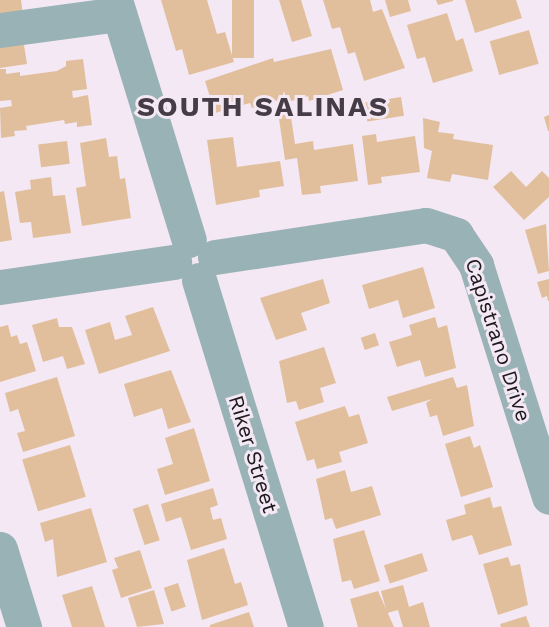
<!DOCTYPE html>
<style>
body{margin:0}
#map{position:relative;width:549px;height:627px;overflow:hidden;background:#f3e8f3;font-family:"Work Sans",sans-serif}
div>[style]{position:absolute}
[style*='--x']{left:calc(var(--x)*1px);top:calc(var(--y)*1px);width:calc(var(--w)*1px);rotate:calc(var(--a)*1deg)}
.building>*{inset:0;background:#e2bf9c;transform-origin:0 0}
.minor>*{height:35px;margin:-17.5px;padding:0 17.5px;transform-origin:17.5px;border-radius:17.5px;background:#99b2b6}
span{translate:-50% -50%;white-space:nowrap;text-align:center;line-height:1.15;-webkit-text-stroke:6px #f3e8f3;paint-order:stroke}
.street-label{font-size:21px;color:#1d191d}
.district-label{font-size:28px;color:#453c45;font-weight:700;letter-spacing:2px}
</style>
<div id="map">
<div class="building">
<div style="clip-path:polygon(0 0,21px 0,23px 15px,0 18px)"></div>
<div style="clip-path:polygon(161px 0,207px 0,217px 34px,225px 32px,234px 62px,189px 75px,182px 49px,176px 51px)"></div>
<div style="left:232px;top:0;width:22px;height:58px"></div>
<div style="clip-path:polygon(279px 0,301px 0,312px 36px,292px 42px)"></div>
<div style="clip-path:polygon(323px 0,370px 0,373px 12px,382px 9px,405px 68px,364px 81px,355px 52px,348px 54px,340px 27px,332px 29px)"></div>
<div style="clip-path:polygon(385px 0,408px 0,411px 11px,390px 17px)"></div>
<div style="clip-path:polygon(436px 0,453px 0,453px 1px,438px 5px)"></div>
<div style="clip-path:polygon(465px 0,516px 0,522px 18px,475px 33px)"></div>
<div style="clip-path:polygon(447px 13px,456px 41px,463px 38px,473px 71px,433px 83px,425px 57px,417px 59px,407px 25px)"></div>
<div style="left:529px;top:30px;width:35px;height:41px;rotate:74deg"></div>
<div style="clip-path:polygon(23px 39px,27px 64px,0 68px,0 43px)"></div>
<div style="clip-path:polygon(331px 49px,343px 90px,309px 101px,308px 96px,281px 104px,279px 100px,252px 108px,250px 103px,215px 113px,205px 81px,273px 58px,274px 62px)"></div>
<div style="clip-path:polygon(83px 59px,87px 89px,72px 91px,73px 98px,88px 95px,92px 125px,77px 127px,77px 122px,65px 124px,64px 120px,26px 126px,27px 130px,14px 131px,15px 136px,1px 138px,0 108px,12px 106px,11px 100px,0 101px,0 69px,6px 69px,6px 74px,20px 72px,20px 76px,57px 71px,66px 66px,66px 61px)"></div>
<div style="left:401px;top:97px;width:19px;height:37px;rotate:81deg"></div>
<div style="clip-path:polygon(290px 110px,295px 144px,313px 141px,314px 150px,353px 144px,358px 181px,320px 186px,321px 193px,302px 195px,297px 158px,285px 160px,278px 112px)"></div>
<div style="clip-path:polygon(549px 115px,549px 131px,548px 131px,544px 117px)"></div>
<div style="clip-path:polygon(423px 118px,440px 122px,438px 132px,454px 134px,453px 139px,493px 145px,488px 180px,452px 174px,450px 182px,427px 178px,432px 151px,424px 148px)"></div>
<div style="clip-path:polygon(376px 134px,377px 142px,415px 136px,420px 172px,381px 177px,382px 183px,368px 185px,362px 136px)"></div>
<div style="clip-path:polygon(233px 137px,237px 167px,280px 161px,284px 186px,259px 190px,260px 197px,216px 205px,207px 140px)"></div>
<div style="clip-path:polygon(106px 138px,109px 157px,117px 156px,120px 179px,125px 178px,131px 218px,82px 226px,76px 188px,86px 186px,80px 143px)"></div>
<div style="left:67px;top:141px;width:23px;height:29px;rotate:83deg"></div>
<div style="clip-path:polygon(511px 171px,526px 187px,542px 171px,549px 178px,549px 197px,524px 220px,493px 187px)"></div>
<div style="clip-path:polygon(51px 177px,53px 196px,65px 195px,71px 233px,33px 238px,31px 222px,20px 223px,15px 192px,31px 189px,30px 180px)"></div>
<div style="clip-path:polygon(4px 191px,12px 240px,0 242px,0 192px)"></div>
<div style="clip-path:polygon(546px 224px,549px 271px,538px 274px,525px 230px)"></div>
<div style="clip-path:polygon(423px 267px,435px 308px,403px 318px,398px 300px,369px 309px,362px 285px)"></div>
<div style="clip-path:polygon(323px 279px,330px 303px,301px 313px,307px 330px,276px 340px,260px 298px)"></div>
<div style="clip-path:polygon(549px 279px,549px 301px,548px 301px,547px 296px,542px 298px,537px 282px)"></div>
<div style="clip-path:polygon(153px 307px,170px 351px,99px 374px,85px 330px,110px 322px,115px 340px,132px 335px,125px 316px)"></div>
<div style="clip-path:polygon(435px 317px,438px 328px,447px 325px,456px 368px,425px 377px,420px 360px,397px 367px,389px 342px,412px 335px,409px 325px)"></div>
<div style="clip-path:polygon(57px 318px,59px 327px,72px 327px,85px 364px,67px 369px,63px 356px,43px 362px,32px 325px)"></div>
<div style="clip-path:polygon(8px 325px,11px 337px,17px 335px,20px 344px,27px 342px,36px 371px,0 382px,0 327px)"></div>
<div style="left:375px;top:333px;width:13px;height:15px;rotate:72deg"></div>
<div style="clip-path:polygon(324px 347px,336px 383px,320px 388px,324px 402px,299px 410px,296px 401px,287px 403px,279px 361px)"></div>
<div style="clip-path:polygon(171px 370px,191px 422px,168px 429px,162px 408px,134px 417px,124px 384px)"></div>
<div style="clip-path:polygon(57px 377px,75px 436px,23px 452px,17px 433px,25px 431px,18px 409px,10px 412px,5px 393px)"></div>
<div style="clip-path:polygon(453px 377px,457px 388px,467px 385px,474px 426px,443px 436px,437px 415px,430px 417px,426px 403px,432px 399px,392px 411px,387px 397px)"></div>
<div style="clip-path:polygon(345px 406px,349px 417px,359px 414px,368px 443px,339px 452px,342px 462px,317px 469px,314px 459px,307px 461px,295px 422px)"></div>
<div style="clip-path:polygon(194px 428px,210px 481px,165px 495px,157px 469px,173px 464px,165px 438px)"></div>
<div style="clip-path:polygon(470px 436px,474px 448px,480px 445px,493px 487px,461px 497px,445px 444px)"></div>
<div style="left:70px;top:445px;width:54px;height:50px;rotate:73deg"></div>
<div style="clip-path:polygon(345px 470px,351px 492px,372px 486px,381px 515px,336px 529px,332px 518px,325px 520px,316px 479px)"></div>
<div style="clip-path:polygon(213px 488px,218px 505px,210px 508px,213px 520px,221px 518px,227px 539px,191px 550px,181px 517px,166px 522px,161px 504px)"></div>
<div style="clip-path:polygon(490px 497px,493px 508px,501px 506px,512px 545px,479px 555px,472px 535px,452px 541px,446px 520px,466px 514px,464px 505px)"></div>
<div style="left:148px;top:504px;width:38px;height:16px;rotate:72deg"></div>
<div style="clip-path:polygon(91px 508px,107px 562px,57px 577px,53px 539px,45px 542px,40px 523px)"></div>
<div style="clip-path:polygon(364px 530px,380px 581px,354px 589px,351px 580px,342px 582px,333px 539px)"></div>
<div style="clip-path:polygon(224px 548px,235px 584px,241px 582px,248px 605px,202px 620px,187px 560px)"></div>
<div style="clip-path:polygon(140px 550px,152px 588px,121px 598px,112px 570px,118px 568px,114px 558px)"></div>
<div style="left:422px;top:553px;width:19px;height:40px;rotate:72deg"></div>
<div style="clip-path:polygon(508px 557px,511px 566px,520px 564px,528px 605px,498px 615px,483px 564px)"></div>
<div style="left:178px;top:583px;width:25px;height:15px;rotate:72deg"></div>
<div style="clip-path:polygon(403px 585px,409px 607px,423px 602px,430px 627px,403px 627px,398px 610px,387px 613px,381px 591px)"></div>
<div style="clip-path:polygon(92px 586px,105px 627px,72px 627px,62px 595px)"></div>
<div style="clip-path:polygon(154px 590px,164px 624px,137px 627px,128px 598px)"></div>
<div style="clip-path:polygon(378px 591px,394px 627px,358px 627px,350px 599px)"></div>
<div style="clip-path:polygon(249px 612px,254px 627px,210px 627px,210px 625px)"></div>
<div style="clip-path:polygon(526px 616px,530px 627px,501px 627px,500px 624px)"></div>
</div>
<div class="minor">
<div style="--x:115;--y:0;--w:251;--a:72.9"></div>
<div style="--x:0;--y:30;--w:120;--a:-7.7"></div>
<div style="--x:215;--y:257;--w:213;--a:-8.6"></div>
<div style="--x:426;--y:225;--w:32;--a:18"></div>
<div style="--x:456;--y:235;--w:36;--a:56"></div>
<div style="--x:476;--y:265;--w:243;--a:72.5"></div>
<div style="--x:199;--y:280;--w:363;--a:72.9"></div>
<div style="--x:0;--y:287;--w:176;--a:-8.2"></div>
<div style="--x:0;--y:549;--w:82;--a:72.9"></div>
</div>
<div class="street-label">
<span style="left:498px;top:340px;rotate:72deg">Capistrano Drive</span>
<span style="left:253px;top:454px;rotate:73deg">Riker Street</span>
</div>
<div class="district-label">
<span style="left:263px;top:107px">SOUTH SALINAS</span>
</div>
</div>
